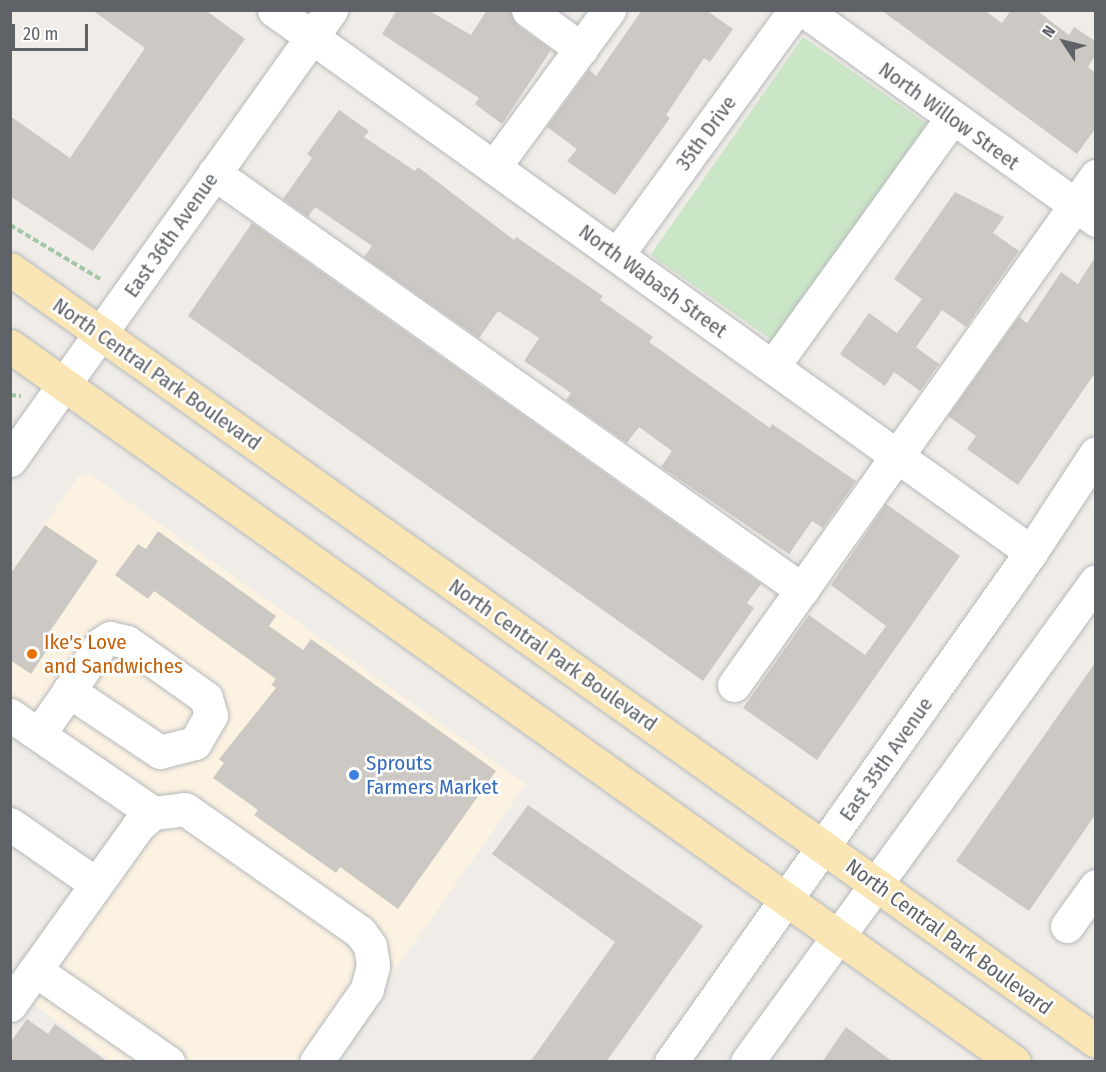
<!DOCTYPE html>
<style>
body{margin:0}
#map{position:relative;width:1106px;height:1072px;overflow:hidden;background:#f0ede8;font-family:"Fira Sans Condensed",sans-serif}
div>[style]{position:absolute}
[style*='--x']{left:calc(var(--x)*1px);top:calc(var(--y)*1px);width:calc(var(--w)*1px);rotate:calc(var(--a)*1deg)}
.commercial>*{inset:0;background:#fcf2e2}
.green>*{inset:0;background:#cbe5c7;transform-origin:0 0}
.building>*{inset:0;background:#ccc8c4}
.path>*{height:4px;margin-top:-2px;transform-origin:0;background:repeating-linear-gradient(90deg,#a2c8a8 0 6px,transparent 0 9px)}
.roads{filter:drop-shadow(0 0 2px #b5b8bb) drop-shadow(0 0 2px #b5b8bb)}
.minor>*{height:33px;margin:-16.5px;padding:0 16.5px;transform-origin:16.5px;border-radius:16.5px;background:#fff}
.major>*{height:33px;margin:-16.5px;padding:0 16.5px;transform-origin:16.5px;border-radius:16.5px;background:#f9e6b4}
.dots>*{width:16px;height:16px;translate:-50% -50%;box-sizing:border-box;border:3px solid #fff;border-radius:50%}
span{translate:-50% -50%;white-space:nowrap;text-align:center;line-height:1.15;-webkit-text-stroke:5px #fff;paint-order:stroke}
.street-label{font-size:21px;color:#5f6367}
.food-label{font-size:21px;color:#c56008}
.left{translate:0 -50%;text-align:left}
.shop-label{font-size:21px;color:#366cbe}
.frame{position:absolute;inset:0;border:12px solid #5f6367;pointer-events:none}
.north{position:absolute;left:1034px;top:12px;width:60px;height:60px;-webkit-text-stroke:4px #fff;paint-order:stroke;rotate:305deg;font-size:16px;font-weight:700;line-height:24px;text-align:center;color:#5f6367}
.north::after{content:'';display:block;margin:auto;width:21px;height:27px;background:#5f6367;clip-path:polygon(50% 0,100% 100%,50% 72%,0 100%)}
.scale{position:absolute;left:12px;top:24px;width:76px;height:27px;box-sizing:border-box;border:3px solid #5f6367;border-top:0;padding-left:8px;font-size:18px;line-height:21px;white-space:nowrap;color:#5f6367;-webkit-text-stroke:4px #fff;paint-order:stroke}
</style>
<div id="map">
<div class="commercial">
<div style="clip-path:polygon(91px 475px,526px 784px,331px 1061px,112px 1061px,11px 988px,11px 981px,125px 816px,11px 736px,11px 571px,79px 476px)"></div>
</div>
<div class="green">
<div style="left:803px;top:37px;width:151px;height:266px;rotate:35deg"></div>
</div>
<div class="building">
<div style="clip-path:polygon(92px 10px,205px 10px,245px 39px,93px 251px,10px 196px,10px 116px,70px 158px,145px 48px)"></div>
<div style="clip-path:polygon(397px 10px,428px 10px,471px 35px,487px 10px,510px 10px,517px 25px,551px 50px,502px 124px,475px 104px,479px 98px,382px 34px)"></div>
<div style="clip-path:polygon(642px 10px,706px 10px,733px 29px,710px 62px,704px 58px,666px 115px,670px 118px,615px 195px,567px 161px,577px 149px,547px 127px,589px 70px,596px 76px)"></div>
<div style="clip-path:polygon(881px 10px,984px 10px,1002px 23px,1011px 10px,1036px 10px,1069px 35px,1074px 27px,1095px 41px,1095px 56px,1088px 67px,1095px 73px,1095px 129px,1077px 154px)"></div>
<div style="clip-path:polygon(339px 110px,369px 131px,364px 137px,415px 171px,418px 167px,514px 240px,516px 237px,603px 296px,600px 300px,653px 337px,649px 342px,770px 428px,772px 424px,856px 481px,823px 528px,812px 521px,789px 554px,661px 467px,672px 451px,639px 427px,627px 443px,566px 400px,571px 393px,524px 361px,539px 338px,498px 311px,479px 338px,364px 257px,372px 246px,315px 207px,308px 217px,283px 199px,312px 158px,307px 154px)"></div>
<div style="clip-path:polygon(955px 192px,1004px 217px,993px 233px,1019px 251px,966px 327px,942px 310px,916px 347px,939px 364px,920px 391px,894px 372px,885px 386px,840px 354px,869px 313px,897px 333px,922px 299px,894px 279px)"></div>
<div style="clip-path:polygon(252px 223px,761px 584px,747px 603px,754px 608px,703px 681px,188px 316px)"></div>
<div style="clip-path:polygon(1095px 257px,1095px 373px,1018px 485px,967px 449px,976px 436px,948px 416px,1019px 317px,1027px 323px,1061px 272px,1078px 284px)"></div>
<div style="clip-path:polygon(886px 504px,960px 556px,817px 760px,743px 708px,809px 615px,865px 655px,886px 626px,831px 585px)"></div>
<div style="clip-path:polygon(45px 525px,98px 561px,44px 640px,51px 644px,31px 674px,10px 660px,10px 574px)"></div>
<div style="clip-path:polygon(158px 531px,276px 616px,269px 626px,303px 650px,311px 639px,496px 771px,398px 909px,340px 867px,336px 873px,254px 815px,258px 810px,213px 778px,224px 763px,219px 759px,276px 688px,271px 685px,276px 679px,154px 591px,148px 599px,115px 575px,138px 544px,146px 549px)"></div>
<div style="clip-path:polygon(1095px 663px,1095px 815px,1029px 911px,956px 861px)"></div>
<div style="clip-path:polygon(528px 805px,703px 926px,606px 1062px,530px 1062px,615px 942px,492px 854px)"></div>
<div style="clip-path:polygon(27px 1019px,48px 1034px,55px 1024px,108px 1062px,10px 1062px,10px 1043px)"></div>
<div style="clip-path:polygon(846px 1027px,893px 1062px,822px 1062px)"></div>
</div>
<div class="path">
<div style="--x:10;--y:225;--w:107;--a:30.9"></div>
<div style="--x:10;--y:395;--w:11;--a:5"></div>
</div>
<div class="roads">
<div class="minor">
<div style="--x:274;--y:10;--w:931;--a:35.6"></div>
<div style="--x:528;--y:10;--w:66;--a:36.3"></div>
<div style="--x:804;--y:10;--w:360;--a:35.7"></div>
<div style="--x:494;--y:167;--w:195;--a:-53.8"></div>
<div style="--x:214;--y:173;--w:721;--a:35.34"></div>
<div style="--x:617;--y:255;--w:303;--a:-54"></div>
<div style="--x:773;--y:366;--w:304;--a:-54.2"></div>
<div style="--x:10;--y:460;--w:553;--a:-54.5"></div>
<div style="--x:734;--y:685;--w:625;--a:-54.58"></div>
<div style="--x:10;--y:715;--w:173;--a:34.4"></div>
<div style="--x:39;--y:734;--w:52;--a:-55.1"></div>
<div style="--x:69;--y:691;--w:57;--a:-55.8"></div>
<div style="--x:101;--y:644;--w:11;--a:-34"></div>
<div style="--x:110;--y:638;--w:17;--a:13"></div>
<div style="--x:127;--y:642;--w:97;--a:35.3"></div>
<div style="--x:206;--y:698;--w:18;--a:74"></div>
<div style="--x:211;--y:715;--w:32;--a:120"></div>
<div style="--x:195;--y:743;--w:36;--a:166"></div>
<div style="--x:160;--y:752;--w:110;--a:-146.2"></div>
<div style="--x:10;--y:824;--w:105;--a:34.9"></div>
<div style="--x:1067;--y:926;--w:49;--a:-54.1"></div>
<div style="--x:35;--y:970;--w:162;--a:34.7"></div>
<div style="--x:10;--y:1005;--w:220;--a:-54.4"></div>
<div style="--x:138;--y:826;--w:20;--a:-41"></div>
<div style="--x:153;--y:813;--w:32;--a:-7"></div>
<div style="--x:185;--y:809;--w:214;--a:35.1"></div>
<div style="--x:360;--y:932;--w:17;--a:54"></div>
<div style="--x:370;--y:946;--w:20;--a:81"></div>
<div style="--x:373;--y:966;--w:24;--a:105"></div>
<div style="--x:367;--y:989;--w:89;--a:124.9"></div>
<div style="--x:671;--y:1062;--w:624;--a:-54.78"></div>
<div style="--x:1031;--y:552;--w:118;--a:-56.7"></div>
<div style="--x:747;--y:1062;--w:594;--a:-54.04"></div>
</div>
<div class="major">
<div style="--x:10;--y:269;--w:1332;--a:35.41"></div>
<div style="--x:10;--y:346;--w:1233;--a:35.49"></div>
</div>
</div>
<div class="dots">
<div style="left:32px;top:654px;background:#e8710a"></div>
<div style="left:354px;top:775px;background:#3f7fe0"></div>
</div>
<div class="street-label">
<span style="left:949px;top:116px;rotate:36deg">North Willow Street</span>
<span style="left:706px;top:133px;rotate:-54deg">35th Drive</span>
<span style="left:171px;top:235px;rotate:-55deg">East 36th Avenue</span>
<span style="left:653px;top:281px;rotate:36deg">North Wabash Street</span>
<span style="left:157px;top:374px;rotate:35deg">North Central Park Boulevard</span>
<span style="left:553px;top:655px;rotate:35deg">North Central Park Boulevard</span>
<span style="left:886px;top:759px;rotate:-55deg">East 35th Avenue</span>
<span style="left:949px;top:937px;rotate:36deg">North Central Park Boulevard</span>
</div>
<div class="food-label">
<span class="left" style="left:44px;top:654px">Ike's Love<br>and Sandwiches</span>
</div>
<div class="shop-label">
<span class="left" style="left:366px;top:775px">Sprouts<br>Farmers Market</span>
</div>
<div class="frame"></div>
<div class="north">N</div>
<div class="scale">20 m</div>
</div>
